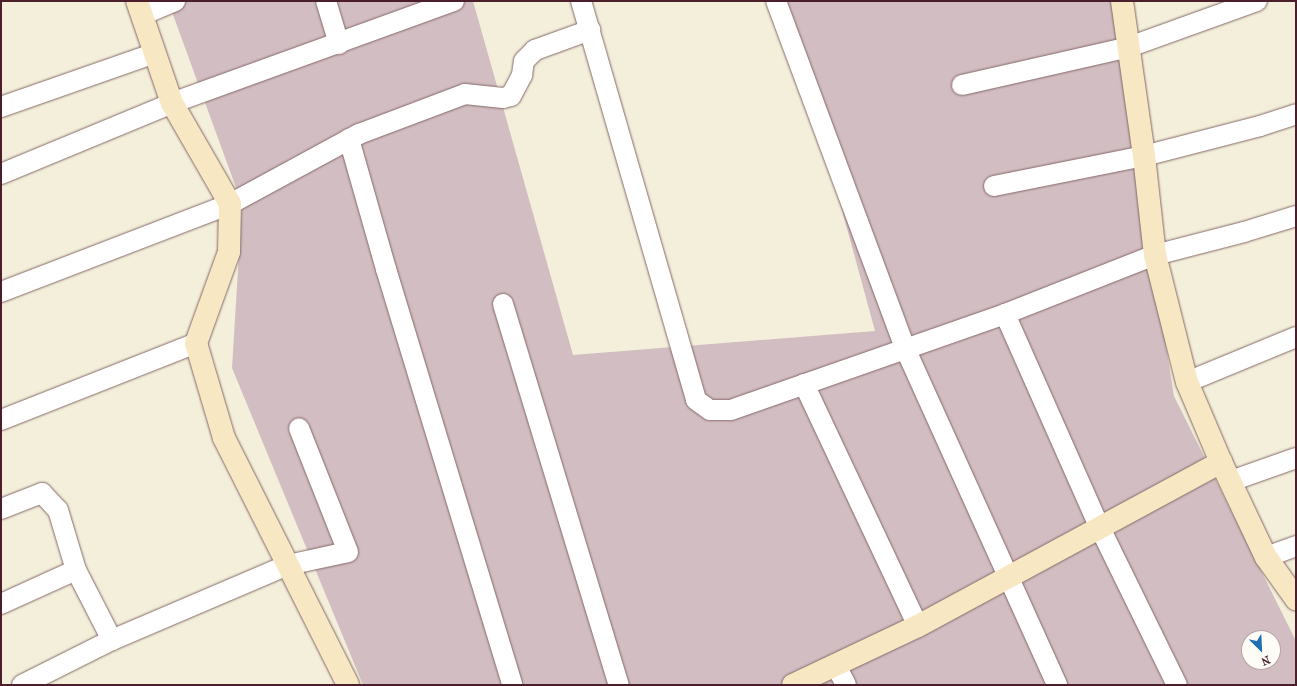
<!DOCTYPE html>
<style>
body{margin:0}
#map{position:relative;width:1297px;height:686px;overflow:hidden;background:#f3efda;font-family:"IM FELL French Canon",serif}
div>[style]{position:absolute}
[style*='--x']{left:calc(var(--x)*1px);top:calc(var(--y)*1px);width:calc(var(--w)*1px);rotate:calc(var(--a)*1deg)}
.industrial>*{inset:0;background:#d2bec2}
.roads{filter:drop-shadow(0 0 1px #856868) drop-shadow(0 0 1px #856868)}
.street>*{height:20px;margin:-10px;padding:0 10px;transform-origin:10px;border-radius:10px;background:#fff}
.secondary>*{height:22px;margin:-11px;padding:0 11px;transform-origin:11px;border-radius:11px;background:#f7e8c3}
span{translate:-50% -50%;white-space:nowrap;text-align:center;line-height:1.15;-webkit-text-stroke:3px #fdfcf7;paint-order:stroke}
.frame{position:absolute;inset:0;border:2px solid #4a1f2b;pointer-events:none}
.north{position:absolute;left:1241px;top:630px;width:40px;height:40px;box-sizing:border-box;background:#fdfcf7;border:1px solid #b5a4a5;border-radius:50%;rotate:156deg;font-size:11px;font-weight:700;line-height:16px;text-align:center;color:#4a1f2b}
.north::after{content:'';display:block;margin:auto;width:14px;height:18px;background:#1f6fb2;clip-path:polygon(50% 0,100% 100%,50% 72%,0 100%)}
</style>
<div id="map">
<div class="industrial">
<div style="clip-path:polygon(evenodd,168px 1px,473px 1px,573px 355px,875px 331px,785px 1px,1111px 1px,1174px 396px,1296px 641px,1296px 685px,363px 685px,232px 368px,242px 204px,168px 1px,1249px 638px,1273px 638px,1273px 662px,1249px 662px,1249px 638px)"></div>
</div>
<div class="roads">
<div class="street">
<div style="--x:326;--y:1;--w:45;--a:73.2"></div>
<div style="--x:581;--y:1;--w:415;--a:73.9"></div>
<div style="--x:696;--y:400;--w:17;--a:36"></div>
<div style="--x:710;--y:410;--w:21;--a:0"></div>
<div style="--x:731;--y:410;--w:290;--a:-19.3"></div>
<div style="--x:1005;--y:314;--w:161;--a:-21.5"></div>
<div style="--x:1155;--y:255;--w:92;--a:-14.5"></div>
<div style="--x:1244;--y:232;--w:54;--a:-17.1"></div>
<div style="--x:776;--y:1;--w:370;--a:69.6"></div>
<div style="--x:905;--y:348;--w:370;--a:65.7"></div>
<div style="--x:142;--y:15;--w:36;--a:-23"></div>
<div style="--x:962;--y:85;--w:171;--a:-12.8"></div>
<div style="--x:1129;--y:47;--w:136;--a:-19.8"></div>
<div style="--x:1;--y:107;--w:163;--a:-19.3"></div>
<div style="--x:349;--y:139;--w:135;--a:74.1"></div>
<div style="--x:386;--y:269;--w:435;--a:73.1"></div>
<div style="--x:1;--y:174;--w:185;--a:-22.5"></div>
<div style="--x:172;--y:103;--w:300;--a:-19.9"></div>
<div style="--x:994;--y:186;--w:153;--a:-11.3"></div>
<div style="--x:1144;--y:156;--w:120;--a:-14.5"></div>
<div style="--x:1260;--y:126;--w:38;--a:-18"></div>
<div style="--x:1;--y:292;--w:245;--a:-21"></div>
<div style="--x:230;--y:204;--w:147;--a:-28.5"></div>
<div style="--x:359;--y:134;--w:113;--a:-20.7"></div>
<div style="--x:465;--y:94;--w:38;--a:6"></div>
<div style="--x:503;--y:98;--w:8;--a:-14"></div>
<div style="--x:511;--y:96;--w:24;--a:-62"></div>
<div style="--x:522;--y:75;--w:14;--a:-82"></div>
<div style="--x:524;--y:61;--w:16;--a:-45"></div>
<div style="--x:535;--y:50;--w:59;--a:-20"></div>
<div style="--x:503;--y:304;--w:398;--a:73.1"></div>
<div style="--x:1005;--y:314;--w:234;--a:66.1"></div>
<div style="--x:1100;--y:528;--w:175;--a:63.9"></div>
<div style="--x:1187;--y:382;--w:118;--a:-22.4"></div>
<div style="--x:804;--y:384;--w:268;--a:64.8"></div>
<div style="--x:1;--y:420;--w:210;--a:-21.5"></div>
<div style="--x:1231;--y:481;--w:69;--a:-19.5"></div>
<div style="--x:1;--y:509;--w:44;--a:-21.3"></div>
<div style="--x:42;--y:493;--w:23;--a:47"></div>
<div style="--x:58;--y:510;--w:63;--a:73.3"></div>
<div style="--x:76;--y:570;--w:79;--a:62.8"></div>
<div style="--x:1266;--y:557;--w:32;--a:-20"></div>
<div style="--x:1;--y:604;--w:82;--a:-24.4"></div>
<div style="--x:836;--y:666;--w:21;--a:62"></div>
<div style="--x:22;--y:685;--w:101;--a:-26.6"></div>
<div style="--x:112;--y:640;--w:191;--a:-23.1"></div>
<div style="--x:288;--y:565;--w:61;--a:-12.2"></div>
<div style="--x:348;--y:552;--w:133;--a:-111.6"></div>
</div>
<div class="secondary">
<div style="--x:137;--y:1;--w:108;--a:71.1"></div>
<div style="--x:172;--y:103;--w:116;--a:60.1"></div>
<div style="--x:230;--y:204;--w:48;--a:91.2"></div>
<div style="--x:229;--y:252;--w:97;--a:109.9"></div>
<div style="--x:196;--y:343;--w:99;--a:73.6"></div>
<div style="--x:224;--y:438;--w:276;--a:63.3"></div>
<div style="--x:1122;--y:1;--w:157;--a:81.9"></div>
<div style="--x:1144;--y:156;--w:100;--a:83.7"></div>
<div style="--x:1155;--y:255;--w:131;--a:75.9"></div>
<div style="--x:1187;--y:382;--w:87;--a:67"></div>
<div style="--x:1221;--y:462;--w:105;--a:64.7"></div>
<div style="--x:1266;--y:557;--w:52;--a:54.5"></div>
<div style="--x:793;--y:685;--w:138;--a:-25.3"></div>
<div style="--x:918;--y:626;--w:345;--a:-28.4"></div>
</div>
</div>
<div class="frame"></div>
<div class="north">N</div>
</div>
